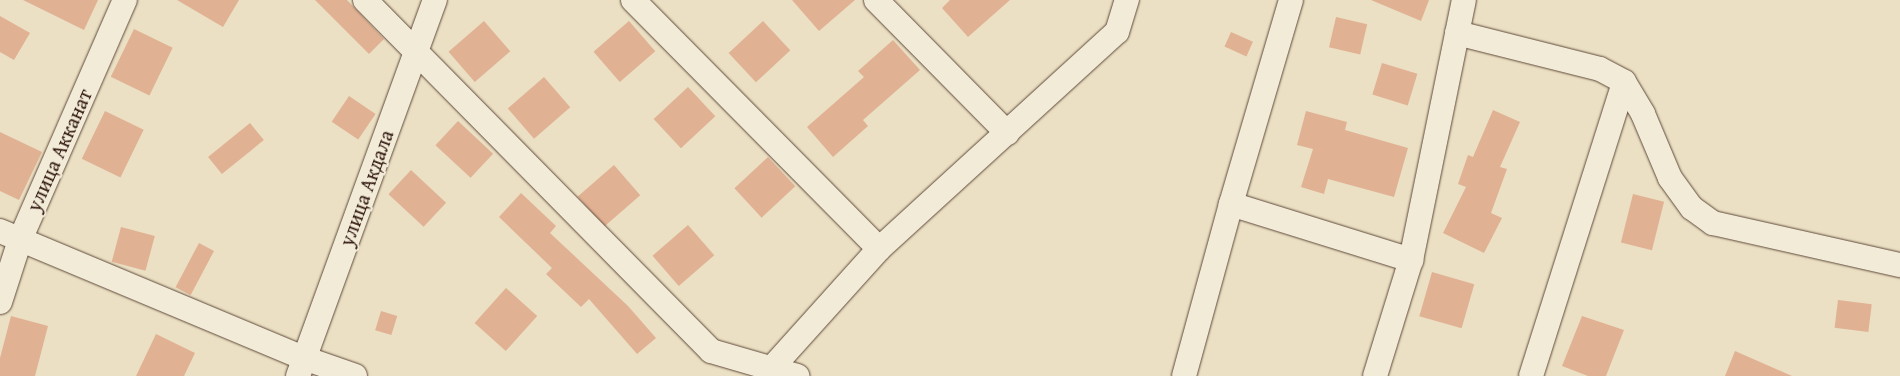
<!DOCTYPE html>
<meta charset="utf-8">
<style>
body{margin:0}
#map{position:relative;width:1900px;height:376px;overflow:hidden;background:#ebe0c3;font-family:"Gentium Book Plus",serif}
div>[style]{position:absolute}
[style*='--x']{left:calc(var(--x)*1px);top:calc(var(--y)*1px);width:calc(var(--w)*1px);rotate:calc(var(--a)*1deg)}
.building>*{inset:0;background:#e1b193;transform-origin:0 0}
.roads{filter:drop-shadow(0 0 1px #5f493b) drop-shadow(0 0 1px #5f493b)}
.minor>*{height:24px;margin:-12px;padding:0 12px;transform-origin:12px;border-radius:12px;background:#f2ebd8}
span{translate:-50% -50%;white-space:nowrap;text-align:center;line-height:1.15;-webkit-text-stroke:4px #f2ebd8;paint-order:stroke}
.street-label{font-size:20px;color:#30170e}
</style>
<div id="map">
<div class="building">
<div style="clip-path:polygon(23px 0,98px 0,84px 30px)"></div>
<div style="clip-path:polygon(177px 0,239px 0,223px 27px)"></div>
<div style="clip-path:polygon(315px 0,347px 0,384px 39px,369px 54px)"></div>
<div style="clip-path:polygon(792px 0,855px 0,819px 31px)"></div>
<div style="clip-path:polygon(950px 0,1010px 0,968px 37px,942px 8px)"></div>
<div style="clip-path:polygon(1371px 0,1429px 0,1421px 21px)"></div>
<div style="clip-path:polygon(0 16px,30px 33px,14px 60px,0 52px)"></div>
<div style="left:1336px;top:17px;width:32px;height:31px;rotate:13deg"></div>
<div style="left:484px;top:21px;width:40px;height:47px;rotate:49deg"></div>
<div style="left:629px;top:21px;width:40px;height:47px;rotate:49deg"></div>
<div style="left:763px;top:21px;width:40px;height:47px;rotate:47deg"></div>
<div style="left:134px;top:29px;width:43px;height:53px;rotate:26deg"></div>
<div style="left:1231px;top:32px;width:24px;height:16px;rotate:24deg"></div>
<div style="clip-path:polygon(893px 40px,920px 70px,863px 120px,868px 126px,833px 157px,807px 127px,864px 77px,858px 71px)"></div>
<div style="left:1382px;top:63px;width:37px;height:33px;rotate:17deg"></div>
<div style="left:544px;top:77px;width:40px;height:48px;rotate:49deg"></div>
<div style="left:688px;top:87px;width:40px;height:47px;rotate:47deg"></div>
<div style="left:349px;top:96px;width:32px;height:31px;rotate:34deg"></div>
<div style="clip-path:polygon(1493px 110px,1520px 122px,1500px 167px,1507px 169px,1491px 213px,1502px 218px,1484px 253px,1443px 233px,1466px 187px,1458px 184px,1468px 155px,1473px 157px)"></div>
<div style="left:105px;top:111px;width:43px;height:53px;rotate:26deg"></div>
<div style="clip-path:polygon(1306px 111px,1347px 122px,1345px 130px,1408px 148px,1394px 197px,1328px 179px,1324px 194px,1301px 187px,1313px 149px,1297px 145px)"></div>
<div style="left:458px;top:121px;width:48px;height:33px;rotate:43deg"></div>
<div style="left:250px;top:123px;width:22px;height:54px;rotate:51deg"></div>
<div style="clip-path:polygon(0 132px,42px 152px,19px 200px,0 191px)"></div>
<div style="left:768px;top:157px;width:40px;height:46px;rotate:47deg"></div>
<div style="left:614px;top:165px;width:40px;height:48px;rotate:49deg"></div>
<div style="left:411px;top:170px;width:48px;height:33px;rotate:43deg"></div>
<div style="clip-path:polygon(521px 193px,556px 226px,550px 233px,628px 306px,656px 338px,637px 354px,589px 299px,581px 307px,546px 274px,552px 268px,499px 217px)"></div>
<div style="left:1633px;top:194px;width:32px;height:50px;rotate:14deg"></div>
<div style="left:688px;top:225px;width:40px;height:47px;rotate:49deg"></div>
<div style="left:121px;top:227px;width:35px;height:36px;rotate:15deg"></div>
<div style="left:199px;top:243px;width:17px;height:50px;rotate:28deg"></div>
<div style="left:1432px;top:272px;width:44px;height:46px;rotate:16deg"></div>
<div style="left:506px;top:288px;width:42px;height:47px;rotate:42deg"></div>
<div style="left:1838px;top:300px;width:34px;height:28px;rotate:7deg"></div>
<div style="left:381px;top:311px;width:17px;height:20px;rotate:17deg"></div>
<div style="clip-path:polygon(11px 316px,48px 326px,35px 376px,0 376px,0 358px)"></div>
<div style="clip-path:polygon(1582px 316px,1624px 330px,1606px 376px,1588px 376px,1562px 366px)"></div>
<div style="clip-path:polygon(156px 334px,195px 353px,184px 376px,136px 376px)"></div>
<div style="clip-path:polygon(1735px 351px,1792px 376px,1725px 376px)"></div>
</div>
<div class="roads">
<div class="minor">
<div style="--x:365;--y:0;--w:493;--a:45.4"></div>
<div style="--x:711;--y:351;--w:90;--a:16.2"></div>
<div style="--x:633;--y:0;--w:350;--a:45.3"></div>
<div style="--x:876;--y:0;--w:187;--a:45.4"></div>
<div style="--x:1291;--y:0;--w:213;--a:106.4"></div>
<div style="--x:1231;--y:204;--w:189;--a:17.3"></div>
<div style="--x:1457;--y:33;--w:147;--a:14.1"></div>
<div style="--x:1600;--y:69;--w:27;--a:28"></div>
<div style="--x:1624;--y:82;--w:37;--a:59"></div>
<div style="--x:1643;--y:114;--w:69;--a:67.1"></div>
<div style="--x:1670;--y:178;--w:37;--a:54"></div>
<div style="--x:1692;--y:208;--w:26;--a:36"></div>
<div style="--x:1713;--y:223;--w:192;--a:12.7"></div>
<div style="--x:0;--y:231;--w:329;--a:22.7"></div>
<div style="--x:304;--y:358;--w:54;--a:19.4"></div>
<div style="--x:0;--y:302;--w:65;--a:-72.1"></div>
<div style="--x:20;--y:240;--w:262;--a:-66.4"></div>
<div style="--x:770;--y:370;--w:163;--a:-48"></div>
<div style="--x:879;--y:249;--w:322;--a:-42.4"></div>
<div style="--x:1117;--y:32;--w:34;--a:-73"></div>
<div style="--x:298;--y:376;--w:400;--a:-70"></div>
<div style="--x:1184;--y:376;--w:178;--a:-74.7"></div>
<div style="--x:1375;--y:376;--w:121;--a:-72.8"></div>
<div style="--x:1411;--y:260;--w:265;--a:-78.5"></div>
<div style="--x:1531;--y:376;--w:308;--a:-72.4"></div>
</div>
</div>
<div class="street-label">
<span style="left:59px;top:150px;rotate:-66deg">улица Акканат</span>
<span style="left:366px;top:188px;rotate:-70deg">улица Акдала</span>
</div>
</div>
